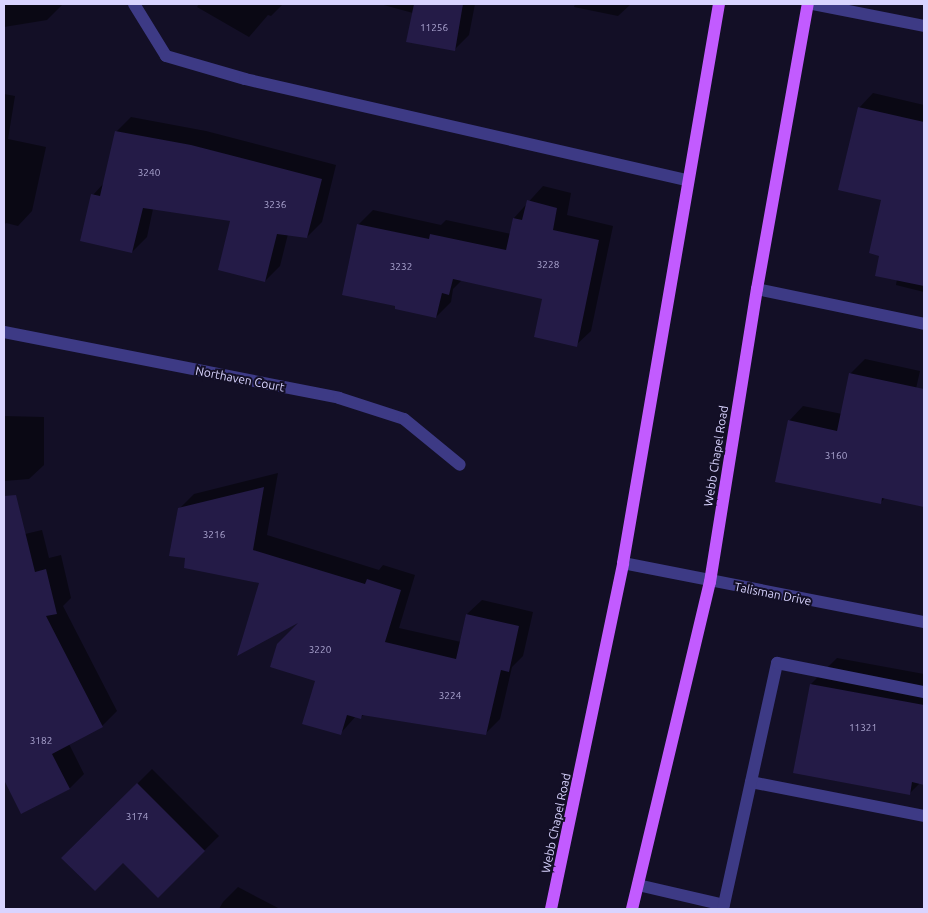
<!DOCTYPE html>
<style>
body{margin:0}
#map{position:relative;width:928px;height:913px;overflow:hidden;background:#130f26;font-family:Ubuntu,sans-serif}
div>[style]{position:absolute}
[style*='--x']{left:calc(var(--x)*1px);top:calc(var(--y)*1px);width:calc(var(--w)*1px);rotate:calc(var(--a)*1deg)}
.shadow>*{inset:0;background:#0007}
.building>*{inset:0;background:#241b47}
.minor>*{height:12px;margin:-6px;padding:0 6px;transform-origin:6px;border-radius:6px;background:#3d3a85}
.major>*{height:12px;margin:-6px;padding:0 6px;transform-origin:6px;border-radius:6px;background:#c25bff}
span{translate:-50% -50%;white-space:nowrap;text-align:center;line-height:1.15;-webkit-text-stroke:4px #130f26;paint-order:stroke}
.number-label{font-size:10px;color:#aca6d1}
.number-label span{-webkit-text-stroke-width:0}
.street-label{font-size:12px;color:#d9d4ff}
.frame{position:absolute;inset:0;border:5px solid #d9d4ff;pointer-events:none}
</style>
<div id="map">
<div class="shadow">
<div style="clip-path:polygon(4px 4px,61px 4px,62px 5px,47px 20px,4px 27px)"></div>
<div style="clip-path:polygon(199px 4px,283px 4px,271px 16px,268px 15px,249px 37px,197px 7px)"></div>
<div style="clip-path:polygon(380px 4px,475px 4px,469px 35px,454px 50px,413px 13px)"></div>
<div style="clip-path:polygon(575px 4px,631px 4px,618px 16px,574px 7px)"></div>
<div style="clip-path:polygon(873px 93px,924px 105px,924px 292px,896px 285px,897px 279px,881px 255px,882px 199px,859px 108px)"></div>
<div style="clip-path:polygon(4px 94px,15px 96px,8px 139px,46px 147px,32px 211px,18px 226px,6px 223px,4px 225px)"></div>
<div style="clip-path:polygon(131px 117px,206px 131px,336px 165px,322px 222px,307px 237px,288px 234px,280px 266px,265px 281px,232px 220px,153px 209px,147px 237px,132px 252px,93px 195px,104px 183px,116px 132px)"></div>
<div style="clip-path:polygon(543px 186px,571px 193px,567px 215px,613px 226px,591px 331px,576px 345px,544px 298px,462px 280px,453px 289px,451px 302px,436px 317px,397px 305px,358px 225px,373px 210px,441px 225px,446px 220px,511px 234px,514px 218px)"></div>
<div style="clip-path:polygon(865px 359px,920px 371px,915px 393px,924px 395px,924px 506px,886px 497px,881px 502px,789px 421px,803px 406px,842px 414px,850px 374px)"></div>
<div style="clip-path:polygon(4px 416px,44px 417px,44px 465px,29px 479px,4px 481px)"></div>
<div style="clip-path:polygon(278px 473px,267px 535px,379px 570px,383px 565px,415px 575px,399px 628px,461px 642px,467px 614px,482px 600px,533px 612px,523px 656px,512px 667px,500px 719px,485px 734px,365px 714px,360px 718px,356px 716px,340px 734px,317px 680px,303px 620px,261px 582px,187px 557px,179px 509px,194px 494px)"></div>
<div style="clip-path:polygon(42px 530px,49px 558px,61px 555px,71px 598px,63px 606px,117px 711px,102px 726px,69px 744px,84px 774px,70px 788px,22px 813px,4px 777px,4px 539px)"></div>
<div style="clip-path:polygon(837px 658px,924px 674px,924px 783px,920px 783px,909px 794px,811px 684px)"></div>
<div style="clip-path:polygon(152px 769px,219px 836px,158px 896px,123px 861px,63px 858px)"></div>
<div style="clip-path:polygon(238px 887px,280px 909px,219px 909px,223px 902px)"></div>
</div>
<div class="building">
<div style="clip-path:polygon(414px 4px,463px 4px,455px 51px,406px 42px)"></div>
<div style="clip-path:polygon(858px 107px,924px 122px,924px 286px,875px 276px,879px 256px,869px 253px,881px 200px,838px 190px)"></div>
<div style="clip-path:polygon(115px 131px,191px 145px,322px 179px,307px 238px,277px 234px,265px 282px,218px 270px,230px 221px,143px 208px,132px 253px,80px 241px,91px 194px,100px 196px)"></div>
<div style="clip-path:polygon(527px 200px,557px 208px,553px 230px,599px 240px,577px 347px,534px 337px,542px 299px,453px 279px,449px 295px,442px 293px,436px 318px,395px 309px,395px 306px,342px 295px,357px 224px,429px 239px,430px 234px,506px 250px,513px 218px,522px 220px)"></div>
<div style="clip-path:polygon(849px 373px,924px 389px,924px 507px,882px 498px,881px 504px,775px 482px,788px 420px,837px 431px)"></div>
<div style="clip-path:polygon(264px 487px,253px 550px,365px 584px,367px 579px,401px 590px,385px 642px,456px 659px,466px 614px,519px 626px,509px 672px,501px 670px,486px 735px,362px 715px,361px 719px,347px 715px,341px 735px,302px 724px,315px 681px,270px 667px,277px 644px,298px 623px,237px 656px,259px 583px,184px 568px,185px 558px,169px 556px,178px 508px)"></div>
<div style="clip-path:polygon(16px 495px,35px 572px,46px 569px,57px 614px,46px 616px,103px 727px,52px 754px,70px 789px,21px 814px,4px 780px,4px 496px)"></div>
<div style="clip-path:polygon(810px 684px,924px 705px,924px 785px,912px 782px,910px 795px,793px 773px)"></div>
<div style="clip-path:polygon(137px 783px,205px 851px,158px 898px,123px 863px,95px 891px,61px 858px)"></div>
</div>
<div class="minor">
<div style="--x:134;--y:4;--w:61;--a:58.4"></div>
<div style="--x:166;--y:56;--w:82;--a:16.2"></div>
<div style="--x:245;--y:79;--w:453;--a:12.9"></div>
<div style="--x:813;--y:4;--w:113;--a:11.2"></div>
<div style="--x:757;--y:289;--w:171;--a:11.8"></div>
<div style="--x:4;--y:332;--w:341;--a:11.1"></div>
<div style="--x:339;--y:398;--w:68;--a:17.9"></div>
<div style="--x:404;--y:419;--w:72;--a:39.4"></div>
<div style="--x:623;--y:563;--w:307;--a:11.1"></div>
<div style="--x:751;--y:782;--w:176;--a:11.1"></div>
<div style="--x:638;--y:885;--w:88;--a:13.1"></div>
<div style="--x:723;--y:909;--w:252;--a:-77.6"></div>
<div style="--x:777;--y:663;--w:150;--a:11.2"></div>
</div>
<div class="major">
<div style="--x:551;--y:909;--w:353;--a:-78.2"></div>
<div style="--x:623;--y:563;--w:567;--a:-80.26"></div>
<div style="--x:632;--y:909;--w:336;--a:-76.6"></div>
<div style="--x:710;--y:582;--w:297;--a:-80.9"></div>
<div style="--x:757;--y:289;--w:290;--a:-79.9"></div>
</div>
<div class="number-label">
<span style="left:434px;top:28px">11256</span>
<span style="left:149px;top:173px">3240</span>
<span style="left:275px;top:205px">3236</span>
<span style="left:548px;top:265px">3228</span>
<span style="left:401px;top:267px">3232</span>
<span style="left:836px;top:456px">3160</span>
<span style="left:214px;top:535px">3216</span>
<span style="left:320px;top:650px">3220</span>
<span style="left:450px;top:696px">3224</span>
<span style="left:863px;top:728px">11321</span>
<span style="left:41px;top:741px">3182</span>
<span style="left:137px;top:817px">3174</span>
</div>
<div class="street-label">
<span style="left:240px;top:379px;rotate:11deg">Northaven Court</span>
<span style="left:716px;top:456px;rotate:-81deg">Webb Chapel Road</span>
<span style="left:773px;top:594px;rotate:11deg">Talisman Drive</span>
<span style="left:556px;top:823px;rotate:-78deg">Webb Chapel Road</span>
</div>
<div class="frame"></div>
</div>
